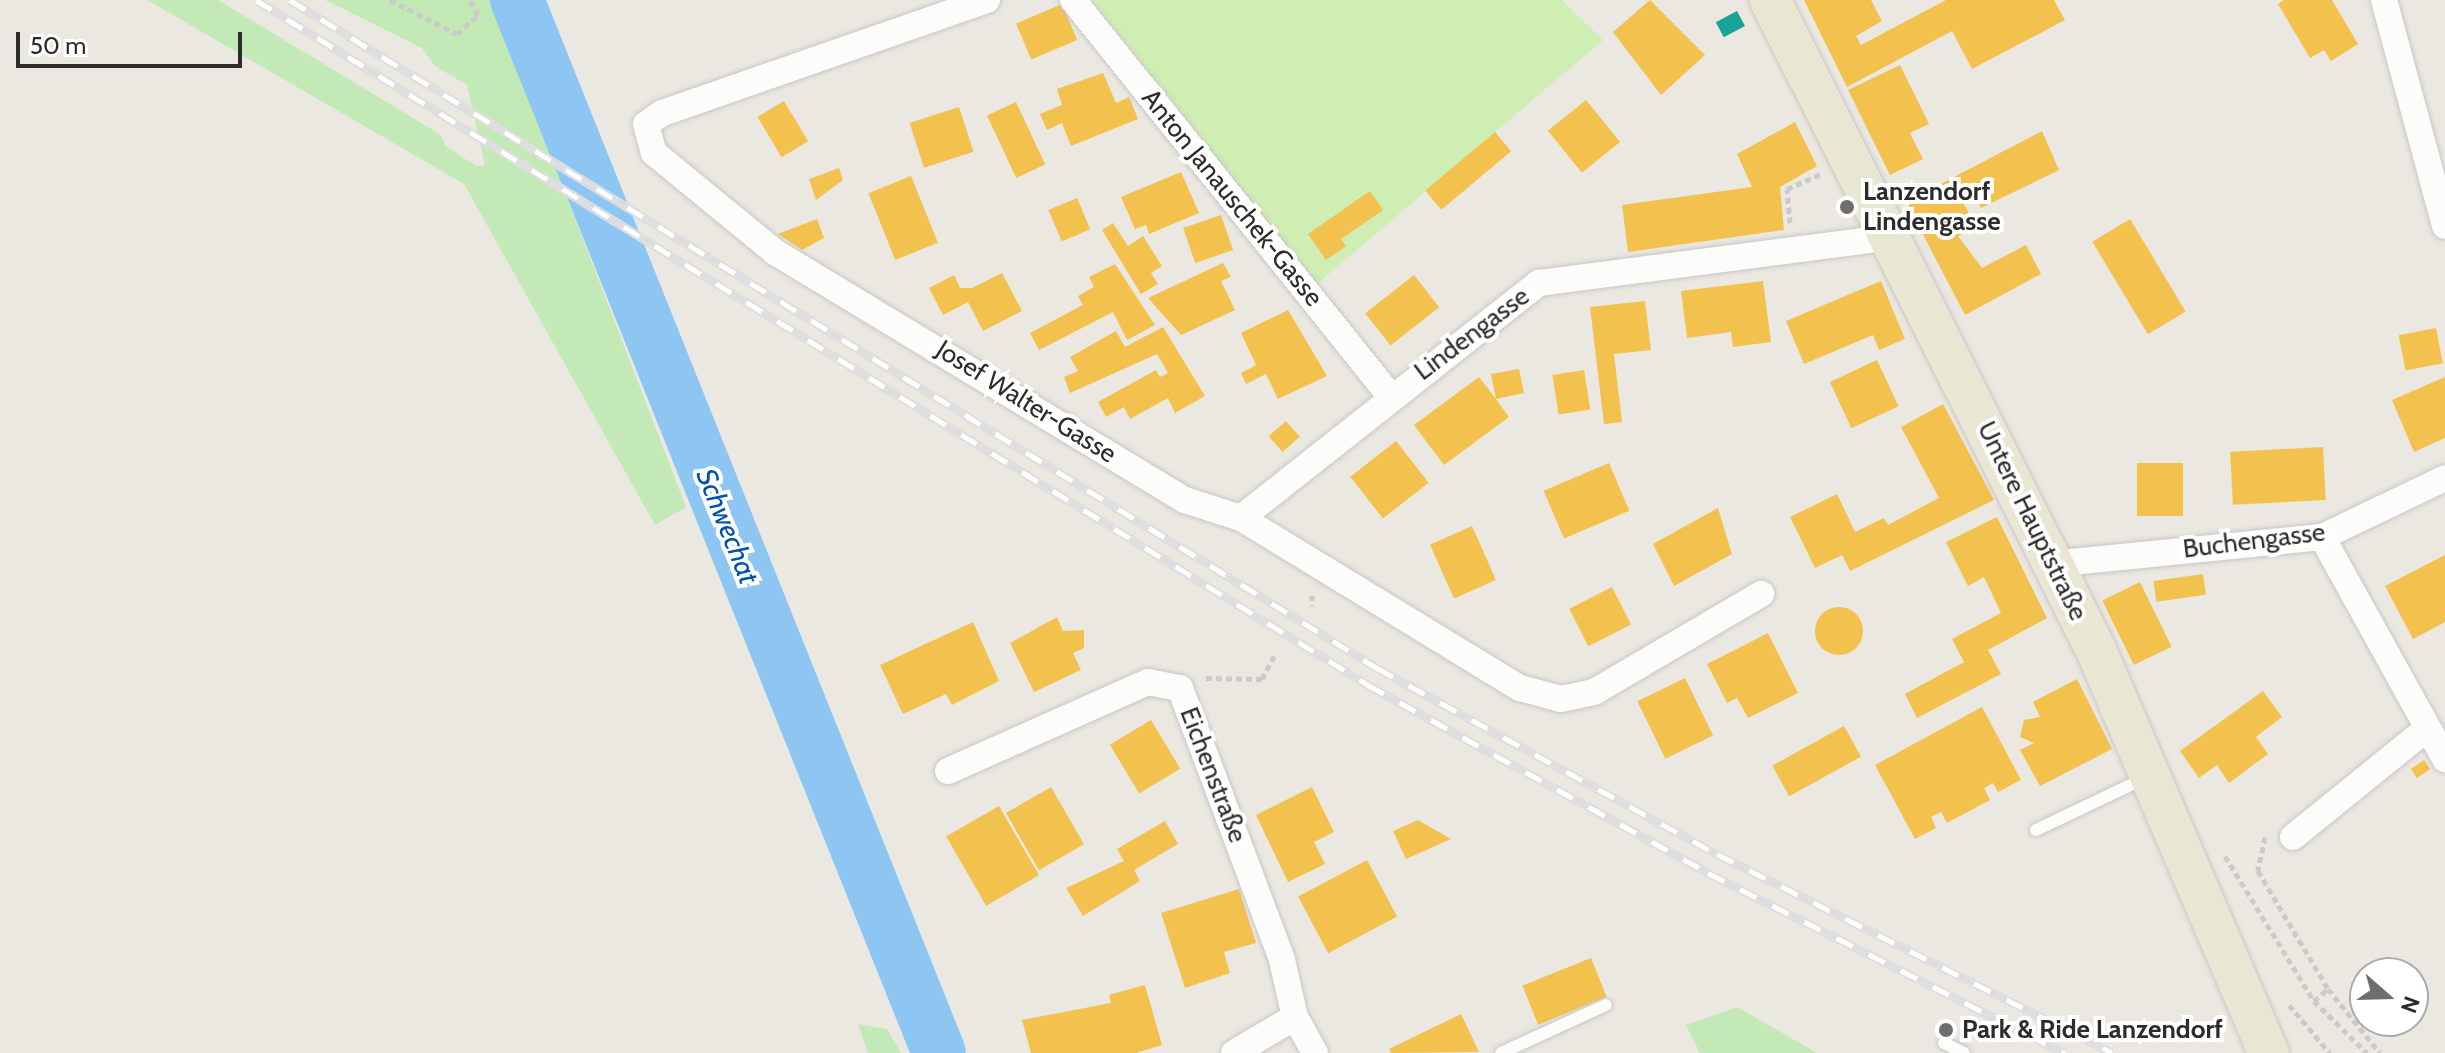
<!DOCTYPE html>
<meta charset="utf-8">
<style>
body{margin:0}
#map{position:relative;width:2445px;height:1053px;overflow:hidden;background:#ebe8e1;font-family:Cabin,sans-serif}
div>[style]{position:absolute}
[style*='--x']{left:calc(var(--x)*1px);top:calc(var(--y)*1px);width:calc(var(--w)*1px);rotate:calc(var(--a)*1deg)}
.green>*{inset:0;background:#c3e9b7}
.pitch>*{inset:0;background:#ceeeb4}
.homes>*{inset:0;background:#f2c14e;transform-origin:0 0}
.round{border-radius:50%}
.public>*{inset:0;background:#17a398;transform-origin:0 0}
.river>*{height:54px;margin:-27px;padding:0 27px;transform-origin:27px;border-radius:27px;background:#8ec6f3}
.path>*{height:5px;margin-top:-2.5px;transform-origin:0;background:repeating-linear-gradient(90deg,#cacac9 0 6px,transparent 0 10px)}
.roads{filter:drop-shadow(0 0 2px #c8c7c7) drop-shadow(0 0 2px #c8c7c7)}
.lane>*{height:12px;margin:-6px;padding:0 6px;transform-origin:6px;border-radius:6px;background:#fcfcfa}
.street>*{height:26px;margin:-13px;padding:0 13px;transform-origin:13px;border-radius:13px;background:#fcfcfa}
.primary>*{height:40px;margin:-20px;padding:0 20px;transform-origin:20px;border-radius:20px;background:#e9e7d3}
.rail>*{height:9px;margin-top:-4.5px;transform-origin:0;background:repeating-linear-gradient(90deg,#fff 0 18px,#dedee0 0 36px);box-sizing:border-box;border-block:2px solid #dedee0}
.dots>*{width:22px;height:22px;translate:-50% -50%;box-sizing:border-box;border:4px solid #fff;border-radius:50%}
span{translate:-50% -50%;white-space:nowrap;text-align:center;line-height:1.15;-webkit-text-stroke:8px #fff;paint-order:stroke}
.poi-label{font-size:26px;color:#2c2c2c;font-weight:700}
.left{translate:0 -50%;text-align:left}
.street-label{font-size:26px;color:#2c2c2c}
.water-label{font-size:28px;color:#0052ac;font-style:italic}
.north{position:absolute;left:2349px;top:957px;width:80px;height:80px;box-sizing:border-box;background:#fff;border:2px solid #ababab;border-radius:50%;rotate:110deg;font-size:22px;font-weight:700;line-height:32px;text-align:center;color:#2c2c2c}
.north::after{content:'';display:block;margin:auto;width:28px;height:36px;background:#6f6e6b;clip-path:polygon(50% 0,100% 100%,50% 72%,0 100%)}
.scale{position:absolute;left:16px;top:32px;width:226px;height:36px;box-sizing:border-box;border:4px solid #2c2c2c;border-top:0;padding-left:10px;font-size:24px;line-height:28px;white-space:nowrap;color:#2c2c2c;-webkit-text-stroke:6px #fff;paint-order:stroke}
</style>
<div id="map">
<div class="green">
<div style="clip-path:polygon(147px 0,218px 0,441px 135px,445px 146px,476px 166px,485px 165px,467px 85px,435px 66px,422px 48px,325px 0,491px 0,686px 507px,655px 525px,464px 184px)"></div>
<div style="clip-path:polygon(1737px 1007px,1817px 1053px,1700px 1053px,1686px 1025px)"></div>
<div style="clip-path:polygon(858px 1024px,887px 1029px,901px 1053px,868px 1053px)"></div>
</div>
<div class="pitch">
<div style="clip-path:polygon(1092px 0,1562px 0,1603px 40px,1317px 284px)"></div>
</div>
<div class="homes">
<div style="clip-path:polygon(1650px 0,1705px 55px,1661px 95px,1613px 32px)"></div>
<div style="clip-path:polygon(1804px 0,1871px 0,1882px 21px,1856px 36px,1861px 45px,1946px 0,2054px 0,2065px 20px,1972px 69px,1952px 31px,1847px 87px)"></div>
<div style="clip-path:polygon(2284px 0,2332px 0,2358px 44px,2331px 61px,2324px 50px,2310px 58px,2278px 4px)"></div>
<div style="left:1062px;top:4px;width:39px;height:50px;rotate:67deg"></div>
<div style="clip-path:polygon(1900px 65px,1929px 124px,1910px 133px,1923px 159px,1890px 175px,1848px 90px)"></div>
<div style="clip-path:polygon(1103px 73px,1116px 103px,1129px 97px,1138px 119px,1071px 146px,1062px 123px,1047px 130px,1040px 114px,1062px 105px,1057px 89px)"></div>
<div style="left:1586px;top:100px;width:54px;height:49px;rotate:51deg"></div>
<div style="left:784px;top:101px;width:47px;height:31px;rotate:59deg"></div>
<div style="left:1016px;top:102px;width:69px;height:32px;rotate:65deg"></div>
<div style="left:959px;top:107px;width:47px;height:52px;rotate:72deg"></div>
<div style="clip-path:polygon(1795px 122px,1817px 166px,1780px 187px,1784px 230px,1628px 252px,1622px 205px,1752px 187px,1737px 154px)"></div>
<div style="clip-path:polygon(2042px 131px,2059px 170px,1981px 208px,1975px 196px,1963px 202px,1976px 227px,1958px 236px,1982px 268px,2026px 245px,2041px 274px,1965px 315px,1906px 202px)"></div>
<div style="left:1495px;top:132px;width:25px;height:91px;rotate:50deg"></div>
<div style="clip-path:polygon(839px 168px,843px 180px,816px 200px,809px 179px)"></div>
<div style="clip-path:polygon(1181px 172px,1199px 213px,1149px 234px,1146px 225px,1135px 229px,1121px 197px)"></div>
<div style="left:911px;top:176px;width:72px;height:46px;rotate:68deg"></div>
<div style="clip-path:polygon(1370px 191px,1383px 210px,1341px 239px,1346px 246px,1326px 260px,1308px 234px)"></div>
<div style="left:1077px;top:198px;width:34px;height:31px;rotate:67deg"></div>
<div style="left:1221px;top:215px;width:37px;height:40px;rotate:71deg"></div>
<div style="clip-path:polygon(817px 219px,824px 238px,802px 250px,778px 234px)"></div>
<div style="left:2130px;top:219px;width:108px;height:44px;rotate:59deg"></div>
<div style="clip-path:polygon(1113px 223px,1128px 246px,1143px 236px,1162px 266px,1151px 273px,1158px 284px,1141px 294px,1102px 230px)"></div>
<div style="clip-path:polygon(1223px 263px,1231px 277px,1221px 281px,1235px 310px,1181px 335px,1148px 298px)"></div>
<div style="clip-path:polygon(1115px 264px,1155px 325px,1127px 340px,1113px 312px,1039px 350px,1030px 333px,1083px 305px,1078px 296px,1094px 287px,1089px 277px)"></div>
<div style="clip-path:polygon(1002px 273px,1022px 311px,983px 331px,968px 302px,943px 315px,929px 288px,954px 275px,960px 288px,972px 288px)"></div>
<div style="left:1414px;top:275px;width:41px;height:62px;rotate:52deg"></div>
<div style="clip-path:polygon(1763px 281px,1771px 342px,1733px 347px,1731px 332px,1687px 338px,1681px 291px)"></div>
<div style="clip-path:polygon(1881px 281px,1905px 339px,1879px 350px,1873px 335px,1804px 364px,1786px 321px)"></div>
<div style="clip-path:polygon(1645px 301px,1651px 350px,1614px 354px,1622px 422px,1604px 424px,1590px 307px)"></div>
<div style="clip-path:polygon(1288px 310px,1327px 376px,1278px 399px,1266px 374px,1246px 384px,1241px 373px,1256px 365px,1241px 333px)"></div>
<div style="clip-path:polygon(1163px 327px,1205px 396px,1175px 413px,1168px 398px,1130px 419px,1124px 407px,1106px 417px,1098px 402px,1156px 370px,1160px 377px,1168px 373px,1157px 354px,1070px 393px,1064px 377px,1078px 371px,1070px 357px,1116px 331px,1125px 347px)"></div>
<div style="left:2436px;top:328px;width:36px;height:38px;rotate:79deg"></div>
<div style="left:1877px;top:360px;width:51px;height:52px;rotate:65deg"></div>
<div style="clip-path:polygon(1519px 369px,1524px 393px,1496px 399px,1509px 417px,1444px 465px,1414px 425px,1479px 377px,1496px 399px,1491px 374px)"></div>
<div style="left:1584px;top:370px;width:40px;height:32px;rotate:81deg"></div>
<div style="clip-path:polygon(2445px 377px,2445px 438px,2414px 452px,2392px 400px)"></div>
<div style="clip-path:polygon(1943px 404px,1994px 500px,1850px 571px,1842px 555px,1815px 568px,1790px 517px,1837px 494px,1855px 532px,1884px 518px,1888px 525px,1939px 498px,1901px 427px)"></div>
<div style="left:1286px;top:421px;width:21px;height:23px;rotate:49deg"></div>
<div style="left:1396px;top:441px;width:53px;height:58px;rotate:52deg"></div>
<div style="left:2323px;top:447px;width:53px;height:93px;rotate:87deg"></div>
<div style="left:1609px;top:463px;width:52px;height:71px;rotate:67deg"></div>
<div style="left:2183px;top:463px;width:53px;height:46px;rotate:90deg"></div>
<div style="clip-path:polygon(1718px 508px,1732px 554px,1674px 586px,1653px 544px)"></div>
<div style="clip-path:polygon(1997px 517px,2047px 618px,1988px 650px,2001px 674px,1917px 718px,1905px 694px,1964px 662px,1952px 639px,2001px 613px,1984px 577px,1968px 586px,1946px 542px)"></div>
<div style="left:1472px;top:526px;width:59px;height:46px;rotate:66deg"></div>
<div style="clip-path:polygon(2445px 555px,2445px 622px,2413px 639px,2385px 586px)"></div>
<div style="left:2203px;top:574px;width:21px;height:50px;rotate:82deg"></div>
<div style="left:2140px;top:582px;width:72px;height:42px;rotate:64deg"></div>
<div style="left:1612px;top:587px;width:42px;height:48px;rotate:63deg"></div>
<div class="round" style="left:1815px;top:607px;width:48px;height:48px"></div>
<div style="clip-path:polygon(1057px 617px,1063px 631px,1084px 630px,1084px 648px,1073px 653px,1081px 670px,1034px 692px,1010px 643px)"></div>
<div style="clip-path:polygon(973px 622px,999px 681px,952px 705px,946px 694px,903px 714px,880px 665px)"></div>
<div style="clip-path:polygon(1768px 633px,1798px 693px,1748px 718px,1737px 698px,1727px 703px,1707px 664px)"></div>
<div style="left:1685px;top:678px;width:64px;height:53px;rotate:64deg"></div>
<div style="clip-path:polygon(2077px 679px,2112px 749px,2040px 786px,2020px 750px,2034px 743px,2020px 737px,2024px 720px,2040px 717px,2033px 702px)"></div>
<div style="clip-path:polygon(2263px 691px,2282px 717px,2256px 737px,2268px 754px,2229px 783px,2217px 765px,2199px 778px,2180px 751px)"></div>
<div style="clip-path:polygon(1982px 707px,2021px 780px,1998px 792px,1993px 783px,1984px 788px,1990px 800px,1947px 823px,1941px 812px,1931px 817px,1936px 828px,1915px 839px,1875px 765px)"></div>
<div style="left:1151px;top:720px;width:57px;height:48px;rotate:59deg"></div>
<div style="left:1844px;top:726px;width:35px;height:82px;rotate:61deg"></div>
<div style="left:2424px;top:760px;width:11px;height:16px;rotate:56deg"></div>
<div style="left:1051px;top:787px;width:66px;height:52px;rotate:60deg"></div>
<div style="clip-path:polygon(1312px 787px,1334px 832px,1314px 842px,1325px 864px,1288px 882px,1256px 815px)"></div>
<div style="left:999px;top:806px;width:80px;height:61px;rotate:60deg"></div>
<div style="clip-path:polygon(1418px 820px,1451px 839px,1406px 859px,1393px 831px)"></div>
<div style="clip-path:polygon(1165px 821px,1178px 844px,1134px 870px,1140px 881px,1083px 916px,1066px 888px,1124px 861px,1117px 849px)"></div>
<div style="left:1367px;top:860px;width:64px;height:78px;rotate:62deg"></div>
<div style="clip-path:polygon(1239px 889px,1256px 943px,1224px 952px,1230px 973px,1185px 988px,1161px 913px)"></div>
<div style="left:1591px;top:958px;width:42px;height:74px;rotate:68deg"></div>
<div style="clip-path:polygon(1145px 985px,1162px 1045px,1136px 1053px,1031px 1053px,1022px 1020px,1111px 1003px,1109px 995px)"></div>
<div style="clip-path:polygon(1461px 1014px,1479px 1052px,1391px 1053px,1389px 1049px)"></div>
</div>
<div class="public">
<div style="left:1737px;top:11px;width:17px;height:24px;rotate:62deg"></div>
</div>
<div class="river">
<div style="--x:517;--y:0;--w:1134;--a:68.16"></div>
</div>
<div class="path">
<div style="--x:390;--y:0;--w:75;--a:26.9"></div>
<div style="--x:457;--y:34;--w:28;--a:-42"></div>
<div style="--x:478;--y:15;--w:17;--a:-118"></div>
<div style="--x:1790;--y:223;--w:34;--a:-95"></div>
<div style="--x:1787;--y:189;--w:36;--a:-24"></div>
<div style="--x:1312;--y:595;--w:11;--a:90"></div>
<div style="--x:1206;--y:678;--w:56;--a:1"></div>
<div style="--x:1262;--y:679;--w:27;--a:-62"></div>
<div style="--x:2265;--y:837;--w:35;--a:102"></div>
<div style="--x:2258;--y:871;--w:137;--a:59.3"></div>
<div style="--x:2328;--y:989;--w:82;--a:50.9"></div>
<div style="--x:2225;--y:856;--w:170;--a:58.5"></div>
<div style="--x:2314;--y:1001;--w:74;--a:44.5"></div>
<div style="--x:2314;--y:1001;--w:18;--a:-41"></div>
<div style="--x:2289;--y:1005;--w:63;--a:49.5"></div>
</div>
<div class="roads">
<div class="lane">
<div style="--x:2036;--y:830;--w:121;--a:-25.5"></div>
<div style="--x:1944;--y:1043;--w:22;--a:27"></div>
<div style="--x:1501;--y:1053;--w:115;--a:-24.6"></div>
</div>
<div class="street">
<div style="--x:987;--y:0;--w:344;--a:160.8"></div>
<div style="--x:662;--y:113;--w:19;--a:145"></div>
<div style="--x:646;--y:124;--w:30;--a:75"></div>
<div style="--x:654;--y:153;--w:156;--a:39.3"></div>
<div style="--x:775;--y:252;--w:479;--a:31.2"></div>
<div style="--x:1185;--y:500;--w:59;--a:17.8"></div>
<div style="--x:1241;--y:518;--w:327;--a:31.4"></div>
<div style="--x:1520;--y:688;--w:42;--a:15"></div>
<div style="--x:1561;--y:699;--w:34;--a:-12"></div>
<div style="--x:1594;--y:692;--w:194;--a:-30.4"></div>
<div style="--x:1073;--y:0;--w:509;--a:51.31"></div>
<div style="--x:2384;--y:0;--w:234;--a:74.9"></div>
<div style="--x:1241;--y:518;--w:380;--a:-38.3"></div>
<div style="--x:1539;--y:283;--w:355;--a:-7.4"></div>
<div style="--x:2322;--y:537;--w:254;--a:61"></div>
<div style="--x:2052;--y:564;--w:271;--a:-5.7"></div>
<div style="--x:2322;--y:537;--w:136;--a:-25.6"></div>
<div style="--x:948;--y:771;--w:219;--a:-24"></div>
<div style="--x:1148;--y:682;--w:33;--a:11"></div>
<div style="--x:1180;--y:688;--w:290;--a:69.4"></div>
<div style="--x:1282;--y:960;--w:58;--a:77.2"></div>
<div style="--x:1295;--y:1017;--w:41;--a:60.9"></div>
<div style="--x:2293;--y:837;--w:170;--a:-39"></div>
<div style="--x:1234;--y:1053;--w:71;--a:-30.5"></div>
</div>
<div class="primary">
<div style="--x:1770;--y:0;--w:727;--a:63.36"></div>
<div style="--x:2096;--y:650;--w:439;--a:66.8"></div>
</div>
</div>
<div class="rail">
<div style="--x:256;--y:0;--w:1306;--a:31.63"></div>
<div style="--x:1368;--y:685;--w:389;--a:28.9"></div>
<div style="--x:1708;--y:873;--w:400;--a:26.8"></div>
<div style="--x:290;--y:0;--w:1276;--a:31.57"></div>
<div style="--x:1377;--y:668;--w:388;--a:28.7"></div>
<div style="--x:1717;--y:854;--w:442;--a:26.7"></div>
</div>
<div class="dots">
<div style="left:1847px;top:207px;background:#6f6e6b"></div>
<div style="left:1946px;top:1030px;background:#6f6e6b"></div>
</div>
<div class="poi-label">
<span class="left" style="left:1863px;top:207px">Lanzendorf<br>Lindengasse</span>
<span class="left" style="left:1962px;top:1030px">Park &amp; Ride Lanzendorf</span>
</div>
<div class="street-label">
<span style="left:1232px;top:198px;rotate:51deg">Anton Janauschek-Gasse</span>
<span style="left:1472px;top:334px;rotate:-37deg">Lindengasse</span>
<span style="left:1026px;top:402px;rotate:32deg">Josef Walter-Gasse</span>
<span style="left:2032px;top:521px;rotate:64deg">Untere Hauptstraße</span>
<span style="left:2254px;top:541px;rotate:-7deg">Buchengasse</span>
<span style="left:1213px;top:775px;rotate:69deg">Eichenstraße</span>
</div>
<div class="water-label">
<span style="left:728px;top:526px;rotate:68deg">Schwechat</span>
</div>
<div class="north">N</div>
<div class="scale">50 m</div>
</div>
